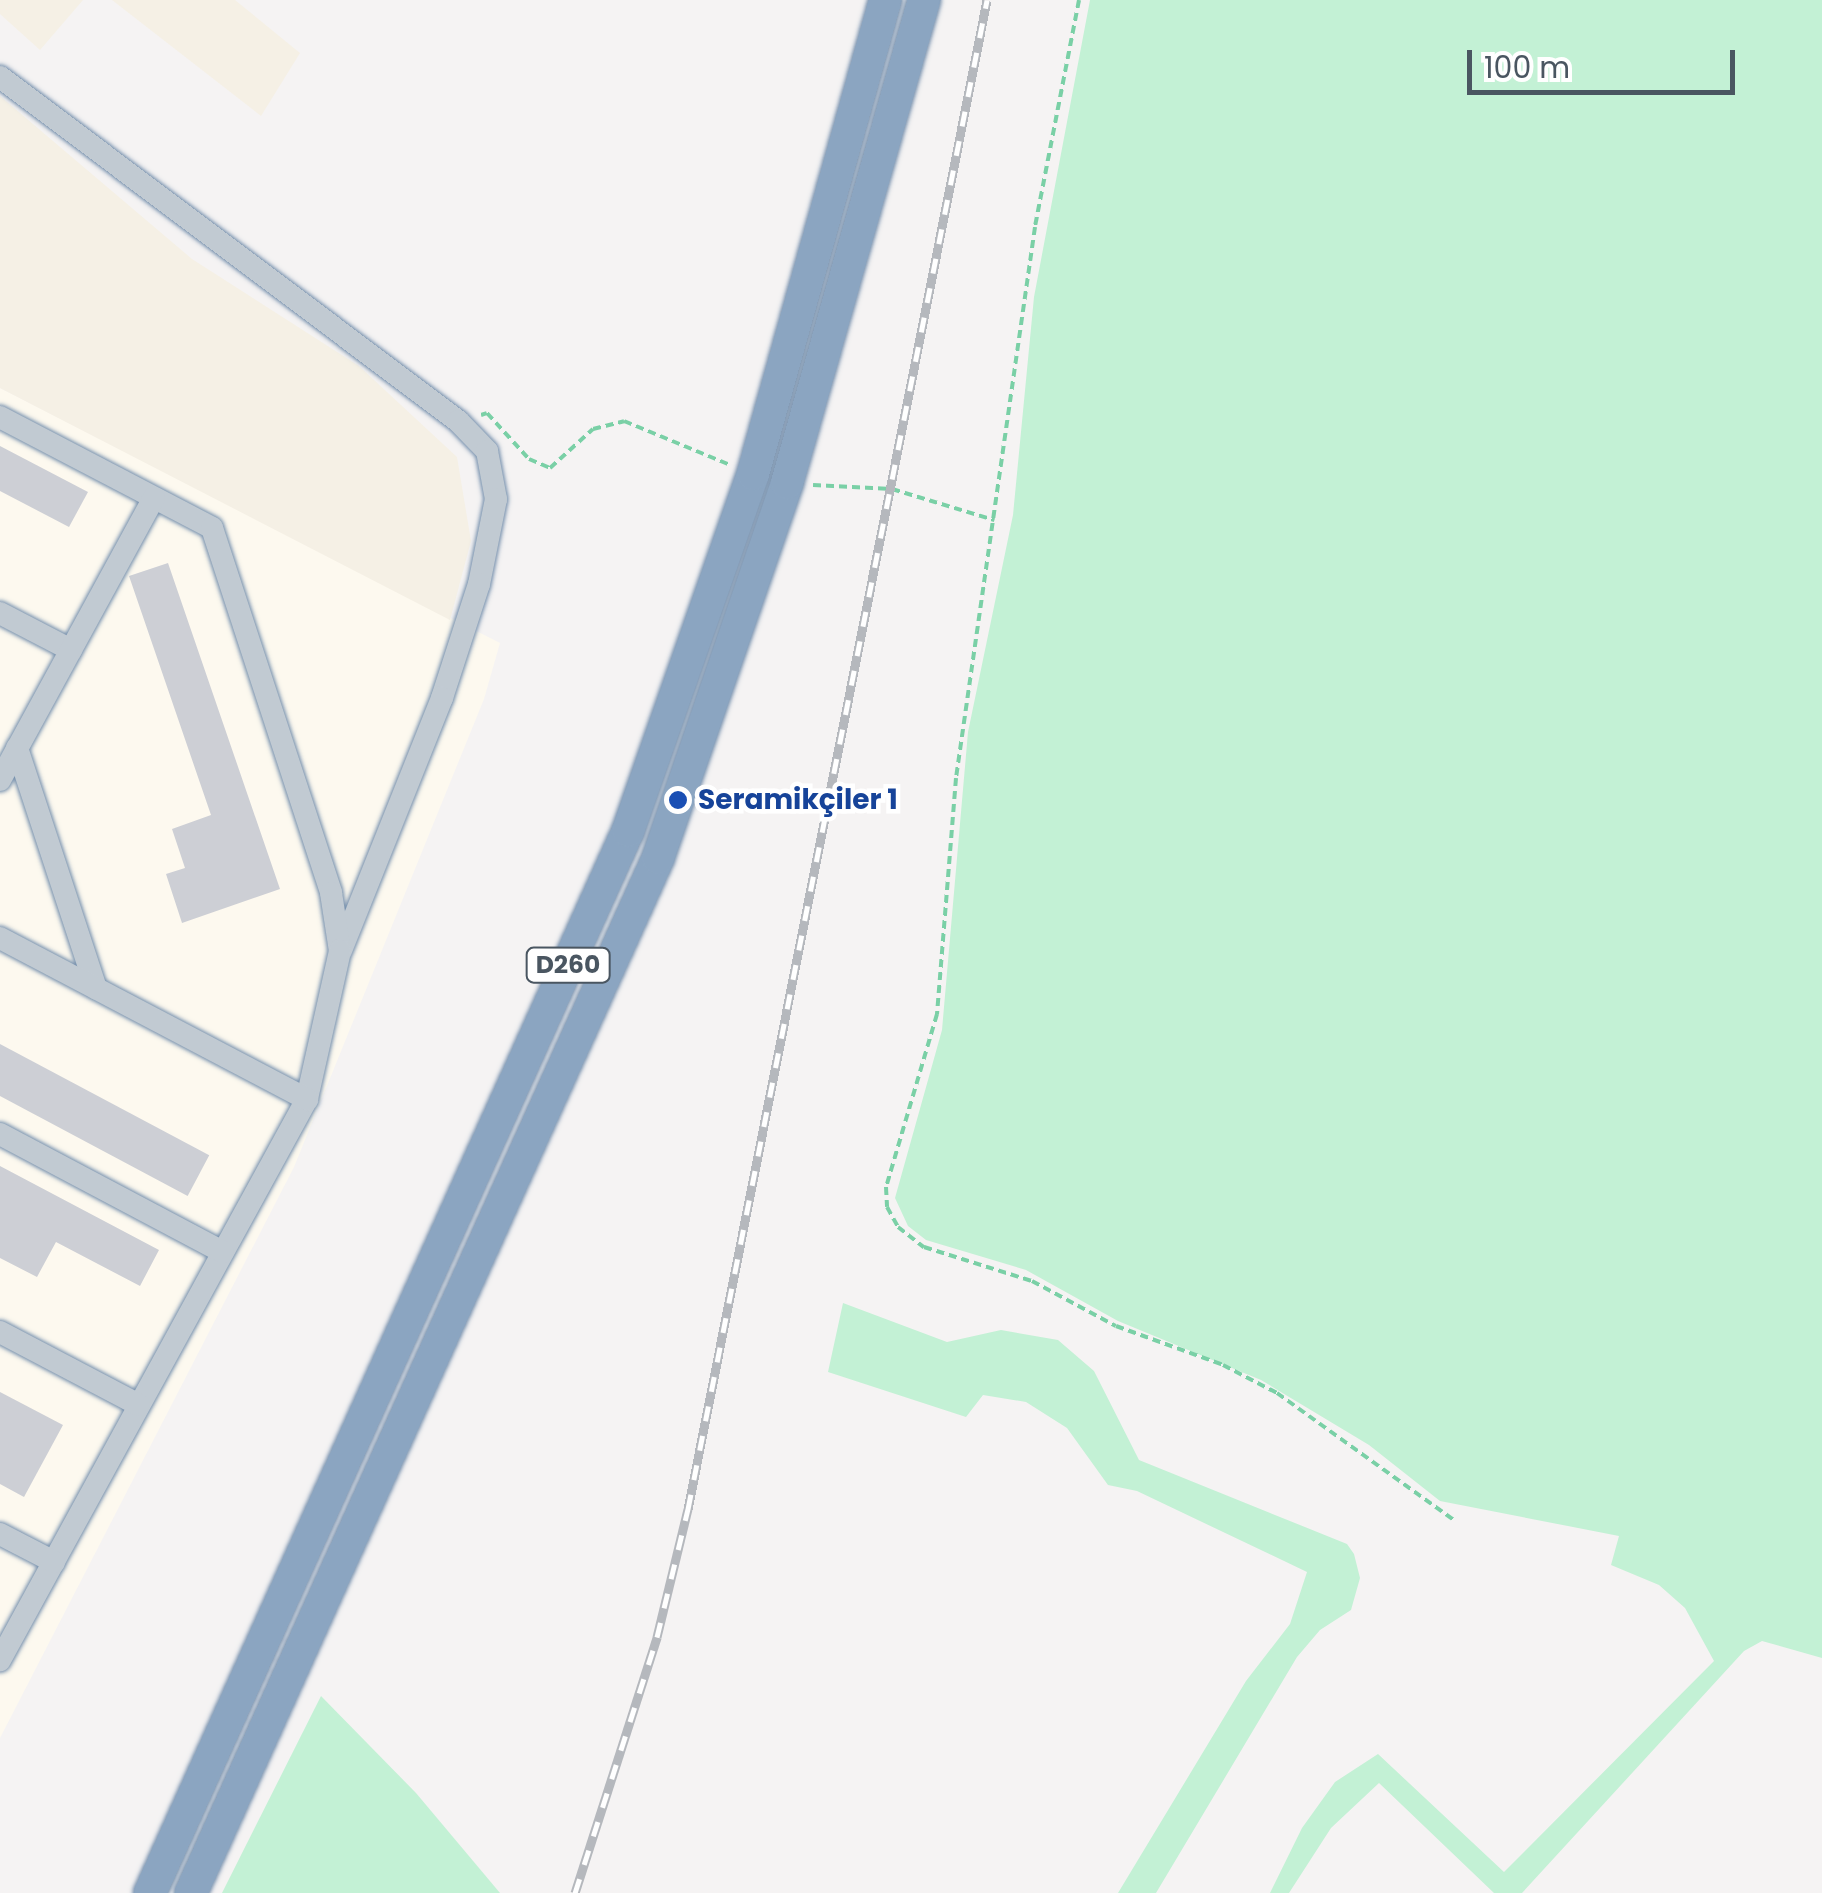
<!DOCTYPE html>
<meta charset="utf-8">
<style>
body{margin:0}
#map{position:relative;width:1822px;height:1893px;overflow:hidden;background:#f5f3f3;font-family:Poppins,sans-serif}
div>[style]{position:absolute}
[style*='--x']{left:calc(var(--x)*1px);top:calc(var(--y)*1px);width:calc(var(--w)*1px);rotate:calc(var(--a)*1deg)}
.commercial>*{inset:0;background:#fdf9ef}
.green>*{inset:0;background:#c3f1d5}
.sand>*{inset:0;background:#f5f0e5}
.building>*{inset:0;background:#cdcfd5;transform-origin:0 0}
.path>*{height:4px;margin-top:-2px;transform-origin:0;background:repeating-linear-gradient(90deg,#7ad0a6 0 8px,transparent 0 13px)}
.roads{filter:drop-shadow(0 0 2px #7690ad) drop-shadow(0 0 2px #7690ad)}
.minor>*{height:22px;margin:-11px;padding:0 11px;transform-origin:11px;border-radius:11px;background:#c1cad2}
.highway>*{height:32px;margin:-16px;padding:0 16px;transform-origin:16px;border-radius:16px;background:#8ba5c1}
.rail>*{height:9px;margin-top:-4.5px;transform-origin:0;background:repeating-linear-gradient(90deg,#fff 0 15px,#b5b8bd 0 30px);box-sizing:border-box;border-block:2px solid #b5b8bd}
.dots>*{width:28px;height:28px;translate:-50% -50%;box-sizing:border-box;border:5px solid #fff;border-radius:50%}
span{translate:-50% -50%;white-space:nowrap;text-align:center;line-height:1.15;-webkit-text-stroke:9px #fff;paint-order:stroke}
.shield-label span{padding:2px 8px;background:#fff;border:2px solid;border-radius:8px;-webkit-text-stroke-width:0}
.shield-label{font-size:25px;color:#4a5661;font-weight:700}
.transit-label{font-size:28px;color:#164399;font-weight:700}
.left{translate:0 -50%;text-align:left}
.scale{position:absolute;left:1467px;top:50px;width:268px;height:45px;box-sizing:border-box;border:5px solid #4a5661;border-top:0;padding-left:12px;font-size:30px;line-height:35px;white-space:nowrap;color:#4a5661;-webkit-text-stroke:8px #fff;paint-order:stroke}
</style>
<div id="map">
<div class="commercial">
<div style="clip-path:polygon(0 388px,500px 643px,484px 699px,294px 1167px,0 1738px)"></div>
</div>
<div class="green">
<div style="clip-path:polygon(1090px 0,1822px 0,1822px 1658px,1762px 1641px,1744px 1651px,1522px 1893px,1494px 1893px,1379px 1783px,1331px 1828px,1289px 1893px,1270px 1893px,1302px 1828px,1335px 1782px,1378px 1754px,1504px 1872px,1714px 1661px,1685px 1608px,1659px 1585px,1611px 1565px,1619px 1536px,1440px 1501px,1369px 1445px,1261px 1380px,1118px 1321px,1026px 1270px,926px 1240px,908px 1226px,895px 1198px,942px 1030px,968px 732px,1013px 515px,1034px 297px)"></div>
<div style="clip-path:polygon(843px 1303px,947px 1342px,1001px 1330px,1058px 1340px,1094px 1371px,1139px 1460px,1347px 1544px,1354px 1554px,1360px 1578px,1351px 1610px,1320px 1630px,1297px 1657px,1156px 1893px,1118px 1893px,1246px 1681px,1290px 1624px,1307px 1572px,1137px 1491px,1108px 1485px,1067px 1428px,1026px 1402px,983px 1395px,966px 1417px,828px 1372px)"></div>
<div style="clip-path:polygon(321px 1696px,416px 1793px,500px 1893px,222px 1893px)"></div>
</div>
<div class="sand">
<div style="clip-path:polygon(0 0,83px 0,40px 50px,0 14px)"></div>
<div style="clip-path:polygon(112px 0,235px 0,300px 53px,261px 116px)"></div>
<div style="clip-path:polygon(0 96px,192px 259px,359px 366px,457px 457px,471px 541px,450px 620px,0 388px)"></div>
</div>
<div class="building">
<div style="clip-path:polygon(0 446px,88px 492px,69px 527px,0 491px)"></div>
<div style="clip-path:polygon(168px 563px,280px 889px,182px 923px,166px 874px,185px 868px,172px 829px,211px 815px,129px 576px)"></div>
<div style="left:0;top:1044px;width:237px;height:46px;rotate:28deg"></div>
<div style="clip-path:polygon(0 1166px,159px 1250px,140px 1286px,56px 1242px,37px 1277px,0 1258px)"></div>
<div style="clip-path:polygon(0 1392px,63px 1425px,24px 1497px,0 1484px)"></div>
</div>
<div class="path">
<div style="--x:1079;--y:0;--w:231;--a:101"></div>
<div style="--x:1035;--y:227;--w:557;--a:98.16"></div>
<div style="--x:956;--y:778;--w:237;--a:94.6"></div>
<div style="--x:937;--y:1014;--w:180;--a:106.4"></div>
<div style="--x:886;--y:1187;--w:20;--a:87"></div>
<div style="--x:887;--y:1207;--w:23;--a:61"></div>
<div style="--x:898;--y:1227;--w:33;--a:38"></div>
<div style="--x:924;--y:1247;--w:113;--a:17.5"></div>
<div style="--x:1032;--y:1281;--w:95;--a:28.2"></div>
<div style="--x:1116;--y:1326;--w:114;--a:20"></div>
<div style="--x:1223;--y:1365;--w:61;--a:27.4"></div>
<div style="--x:1277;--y:1393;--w:218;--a:35.7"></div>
<div style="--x:481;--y:415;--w:6;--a:-18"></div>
<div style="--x:487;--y:413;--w:62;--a:47.6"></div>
<div style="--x:529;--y:459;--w:23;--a:23"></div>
<div style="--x:550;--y:468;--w:58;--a:-42.2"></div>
<div style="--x:593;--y:429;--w:32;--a:-14"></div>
<div style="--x:624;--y:421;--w:115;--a:22.5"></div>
<div style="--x:813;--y:485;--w:79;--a:2.9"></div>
<div style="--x:892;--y:489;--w:107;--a:16.9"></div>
</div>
<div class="roads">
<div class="minor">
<div style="--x:0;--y:77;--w:573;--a:36.91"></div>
<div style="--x:458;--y:421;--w:42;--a:46"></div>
<div style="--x:487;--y:451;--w:49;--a:79.4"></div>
<div style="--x:496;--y:499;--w:87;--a:101.3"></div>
<div style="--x:479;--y:584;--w:120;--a:108"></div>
<div style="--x:442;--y:698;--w:271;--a:111.8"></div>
<div style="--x:0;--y:417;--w:239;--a:27.6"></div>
<div style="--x:212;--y:528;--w:384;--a:71.9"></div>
<div style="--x:331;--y:893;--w:59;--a:81.2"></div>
<div style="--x:340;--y:951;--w:152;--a:102.6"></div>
<div style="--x:307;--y:1099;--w:640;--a:118.69"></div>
<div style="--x:0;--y:613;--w:80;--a:27.5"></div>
<div style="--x:17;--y:748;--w:253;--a:71.8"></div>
<div style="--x:0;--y:780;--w:321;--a:-61.4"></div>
<div style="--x:0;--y:938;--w:347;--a:27.7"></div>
<div style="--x:0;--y:1134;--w:252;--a:27.9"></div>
<div style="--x:0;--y:1332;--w:157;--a:27.7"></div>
<div style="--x:0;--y:1534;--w:61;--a:27.4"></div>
</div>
<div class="highway">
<div style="--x:150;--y:1893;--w:1165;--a:-65.77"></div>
<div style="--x:628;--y:831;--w:378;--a:-70.7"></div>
<div style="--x:753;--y:474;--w:492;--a:-74.4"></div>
<div style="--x:191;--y:1893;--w:1135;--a:-65.71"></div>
<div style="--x:658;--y:858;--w:397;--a:-71"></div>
<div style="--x:787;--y:483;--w:502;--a:-74.16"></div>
</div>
</div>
<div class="rail">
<div style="--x:575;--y:1893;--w:269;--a:-72.2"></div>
<div style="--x:657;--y:1637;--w:132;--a:-76.4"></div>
<div style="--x:688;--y:1509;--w:1538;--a:-78.79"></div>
</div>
<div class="dots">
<div style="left:678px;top:800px;background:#1a4fb4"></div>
</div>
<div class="shield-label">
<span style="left:568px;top:965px">D260</span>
</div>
<div class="transit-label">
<span class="left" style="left:698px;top:800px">Seramikçiler 1</span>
</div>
<div class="scale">100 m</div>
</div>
